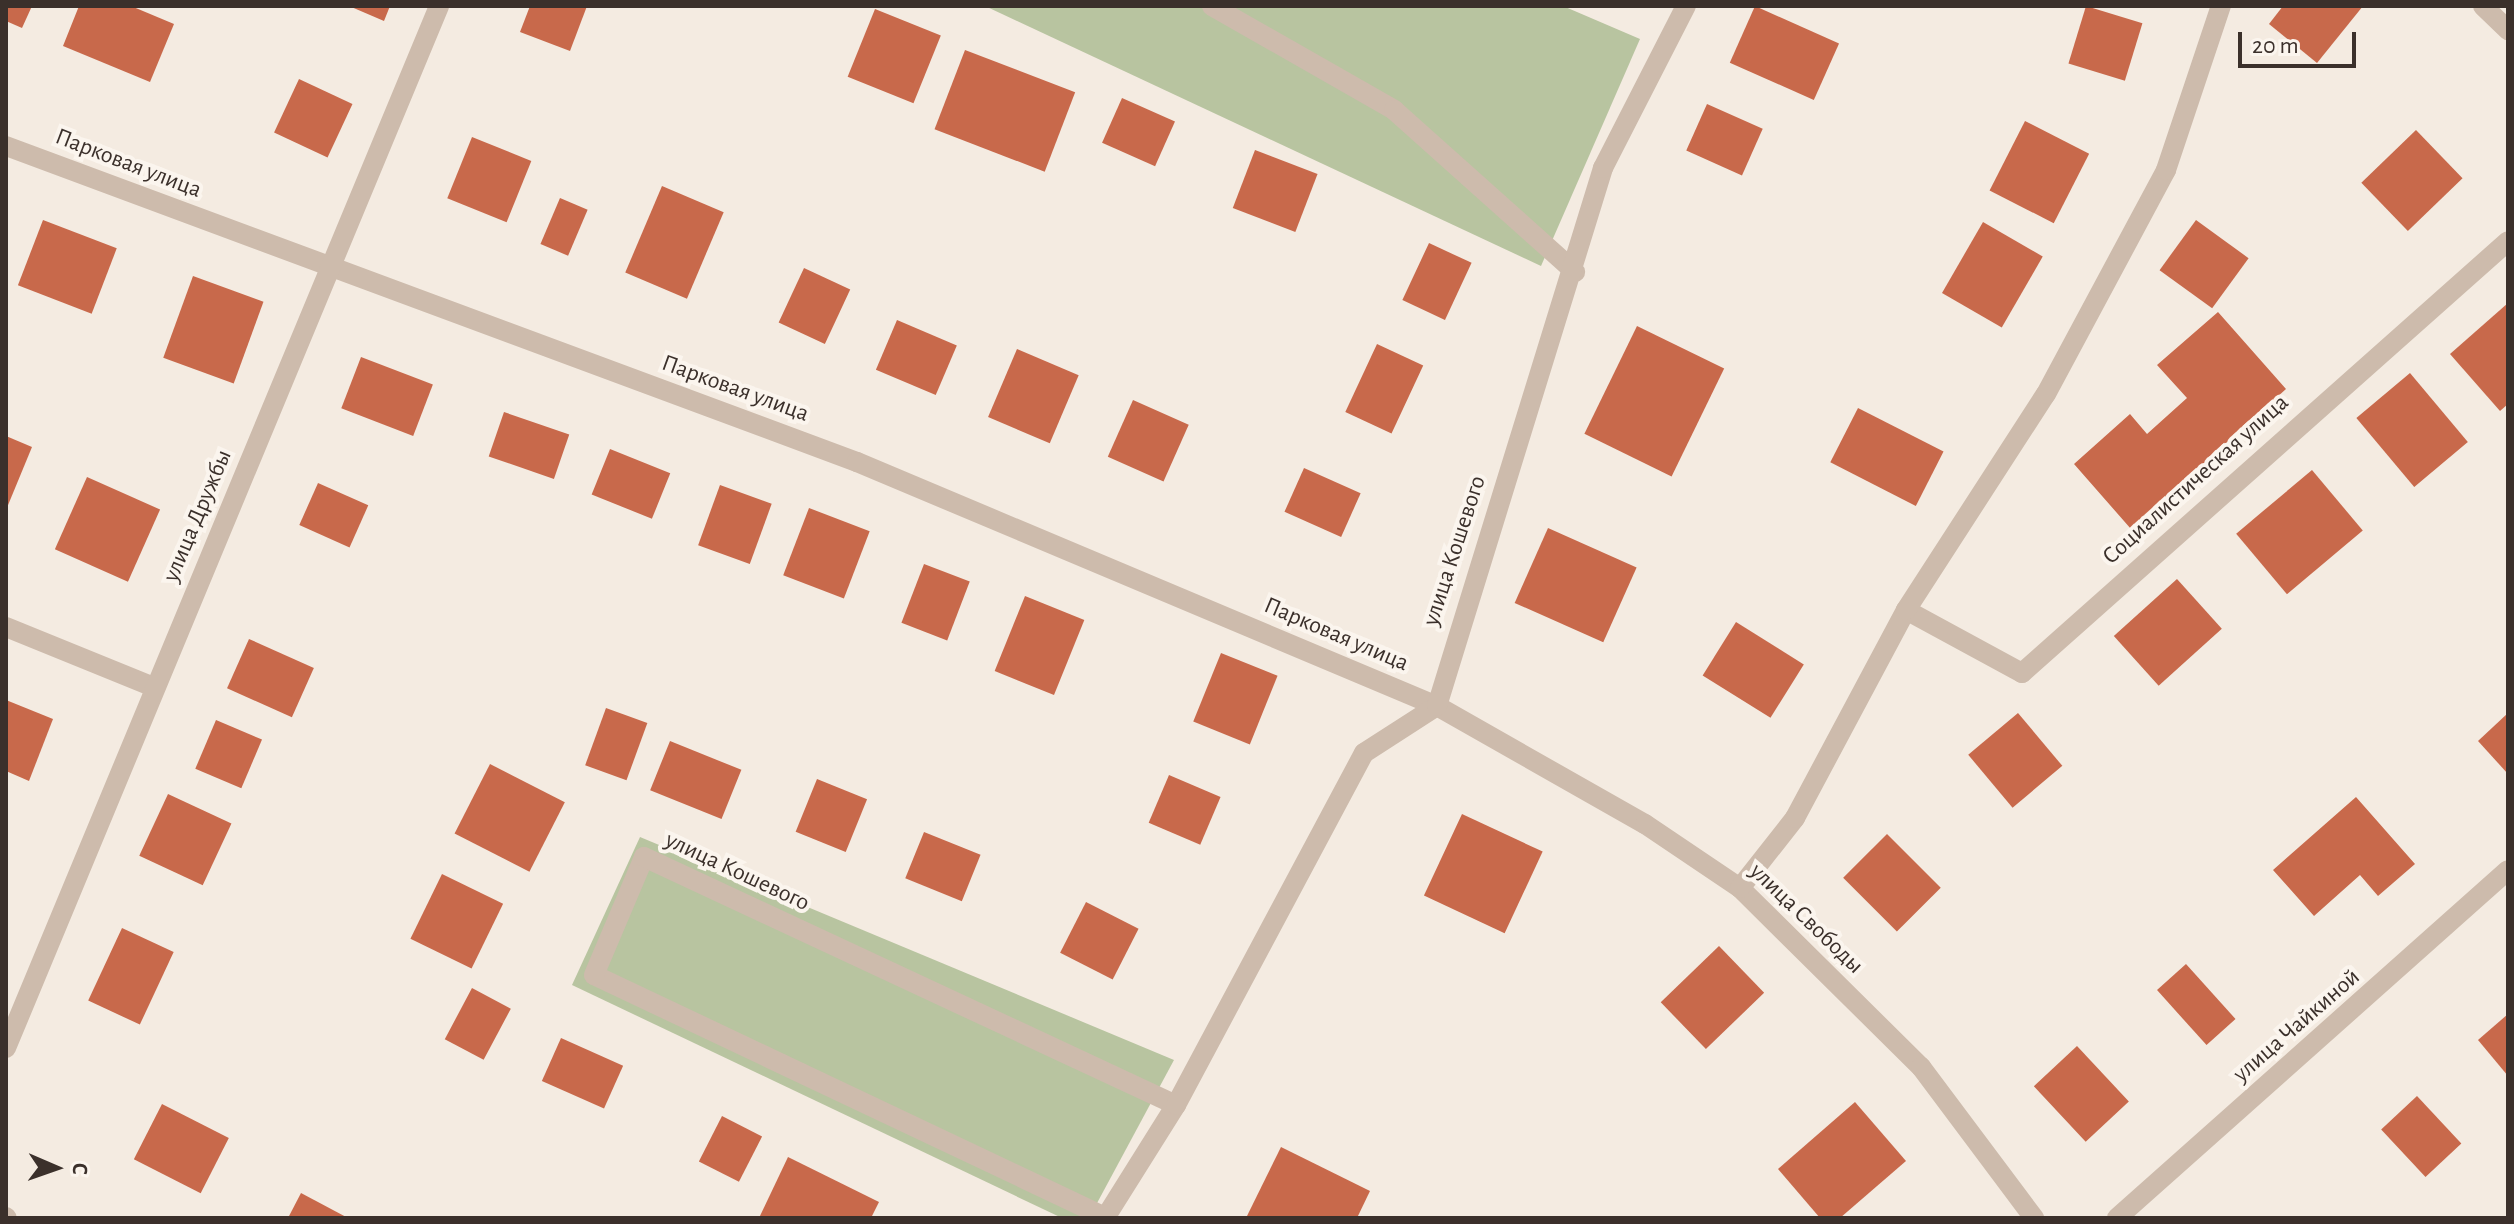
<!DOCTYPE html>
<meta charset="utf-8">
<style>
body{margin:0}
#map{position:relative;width:2514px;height:1224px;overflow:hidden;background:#f4ebe1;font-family:"Alegreya Sans",sans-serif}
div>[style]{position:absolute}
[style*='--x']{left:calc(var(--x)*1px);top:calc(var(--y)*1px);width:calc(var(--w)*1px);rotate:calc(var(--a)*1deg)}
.green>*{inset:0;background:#b8c4a0}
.building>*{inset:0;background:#c8694b;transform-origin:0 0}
.minor>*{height:20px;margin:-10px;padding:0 10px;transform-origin:10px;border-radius:10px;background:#cdbbac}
span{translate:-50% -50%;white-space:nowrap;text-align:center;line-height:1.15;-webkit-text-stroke:8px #fbf5ee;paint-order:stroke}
.street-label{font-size:24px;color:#3b302b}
.frame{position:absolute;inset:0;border:8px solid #3b302b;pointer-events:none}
.north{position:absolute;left:16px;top:1128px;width:80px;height:80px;-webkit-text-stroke:6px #fbf5ee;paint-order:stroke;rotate:92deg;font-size:22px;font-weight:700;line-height:32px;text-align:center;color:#3b302b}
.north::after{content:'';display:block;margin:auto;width:28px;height:36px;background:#3b302b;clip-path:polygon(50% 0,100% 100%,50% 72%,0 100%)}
.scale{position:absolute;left:2238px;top:32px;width:118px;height:36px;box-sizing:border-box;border:4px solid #3b302b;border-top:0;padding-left:10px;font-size:24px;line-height:28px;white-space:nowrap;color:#3b302b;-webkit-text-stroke:6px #fbf5ee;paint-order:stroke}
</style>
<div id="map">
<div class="green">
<div style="clip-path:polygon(985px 6px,1563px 6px,1640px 39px,1541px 266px)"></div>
<div style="clip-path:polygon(640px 837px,1174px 1060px,1089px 1218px,1062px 1218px,572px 985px)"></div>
</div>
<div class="building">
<div style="clip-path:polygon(6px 6px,32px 6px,22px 28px,6px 21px)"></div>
<div style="clip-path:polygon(79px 6px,131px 6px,174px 24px,150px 82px,63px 46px)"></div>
<div style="clip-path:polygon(349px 6px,390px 6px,384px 21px)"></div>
<div style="clip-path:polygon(530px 6px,587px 6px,570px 51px,520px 32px)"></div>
<div style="left:1755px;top:6px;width:92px;height:62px;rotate:24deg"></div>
<div style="left:2086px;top:6px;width:59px;height:60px;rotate:17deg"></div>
<div style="clip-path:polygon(2283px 6px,2363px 6px,2317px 63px,2269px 24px)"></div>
<div style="left:875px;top:9px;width:71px;height:73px;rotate:22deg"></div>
<div style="left:965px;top:50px;width:118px;height:85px;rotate:21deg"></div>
<div style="left:299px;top:79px;width:59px;height:59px;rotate:25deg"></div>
<div style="left:1122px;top:98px;width:58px;height:49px;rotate:24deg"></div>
<div style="left:1707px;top:104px;width:61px;height:51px;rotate:24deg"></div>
<div style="left:2025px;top:121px;width:72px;height:78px;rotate:27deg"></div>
<div style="left:2416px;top:130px;width:67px;height:76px;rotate:46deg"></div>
<div style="left:472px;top:137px;width:64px;height:66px;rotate:22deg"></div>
<div style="left:1255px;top:150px;width:67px;height:62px;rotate:21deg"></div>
<div style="left:662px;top:186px;width:67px;height:94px;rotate:23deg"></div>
<div style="left:560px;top:198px;width:30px;height:50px;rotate:23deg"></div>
<div style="left:43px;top:220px;width:79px;height:70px;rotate:21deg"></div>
<div style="left:2196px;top:220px;width:65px;height:62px;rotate:36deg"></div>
<div style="left:1983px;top:222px;width:69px;height:82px;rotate:30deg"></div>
<div style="left:1429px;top:243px;width:47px;height:63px;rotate:25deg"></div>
<div style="left:804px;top:268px;width:51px;height:60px;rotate:25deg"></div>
<div style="left:193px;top:276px;width:75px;height:87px;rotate:20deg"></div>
<div style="clip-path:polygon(2508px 303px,2508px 404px,2500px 411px,2450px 354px)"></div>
<div style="clip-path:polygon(2218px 312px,2286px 389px,2131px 529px,2074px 464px,2130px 414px,2147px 434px,2187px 398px,2157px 365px)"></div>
<div style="left:897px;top:320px;width:65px;height:54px;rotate:23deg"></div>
<div style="left:1637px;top:326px;width:97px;height:120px;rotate:26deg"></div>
<div style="left:1377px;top:344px;width:51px;height:75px;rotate:25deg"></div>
<div style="left:1017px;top:349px;width:67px;height:74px;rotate:23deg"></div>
<div style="left:361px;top:357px;width:77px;height:55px;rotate:21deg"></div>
<div style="left:2410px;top:373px;width:90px;height:70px;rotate:50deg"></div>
<div style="left:1133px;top:400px;width:61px;height:62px;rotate:24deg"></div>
<div style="left:1858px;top:408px;width:96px;height:61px;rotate:27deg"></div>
<div style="left:504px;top:412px;width:69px;height:47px;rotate:19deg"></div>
<div style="clip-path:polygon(6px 436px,32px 447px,6px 510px)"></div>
<div style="left:610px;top:449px;width:65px;height:49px;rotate:22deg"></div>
<div style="left:1304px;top:468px;width:62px;height:48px;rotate:24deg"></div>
<div style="left:2312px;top:470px;width:79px;height:99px;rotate:50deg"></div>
<div style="left:87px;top:477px;width:80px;height:79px;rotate:24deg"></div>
<div style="left:318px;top:483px;width:55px;height:46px;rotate:24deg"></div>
<div style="left:720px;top:485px;width:55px;height:64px;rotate:20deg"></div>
<div style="left:809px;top:508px;width:65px;height:72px;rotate:21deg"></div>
<div style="left:1548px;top:528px;width:97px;height:82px;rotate:24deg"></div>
<div style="left:924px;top:564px;width:49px;height:63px;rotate:21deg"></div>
<div style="left:2177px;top:579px;width:67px;height:85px;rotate:48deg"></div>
<div style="left:1025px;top:596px;width:64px;height:81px;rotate:22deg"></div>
<div style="left:1736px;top:622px;width:80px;height:63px;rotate:32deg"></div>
<div style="left:249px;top:639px;width:71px;height:54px;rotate:24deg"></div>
<div style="left:1221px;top:653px;width:61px;height:74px;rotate:22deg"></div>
<div style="clip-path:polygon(6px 700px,53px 719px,29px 781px,6px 771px)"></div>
<div style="left:606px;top:708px;width:44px;height:61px;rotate:20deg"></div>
<div style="left:2018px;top:713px;width:69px;height:65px;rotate:50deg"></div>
<div style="clip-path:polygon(2508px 713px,2508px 774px,2478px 741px)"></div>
<div style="left:216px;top:720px;width:50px;height:53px;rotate:23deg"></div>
<div style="left:670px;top:741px;width:77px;height:53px;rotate:22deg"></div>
<div style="left:490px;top:764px;width:84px;height:78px;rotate:27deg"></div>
<div style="left:1169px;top:775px;width:56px;height:52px;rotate:23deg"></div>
<div style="left:817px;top:779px;width:54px;height:57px;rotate:22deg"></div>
<div style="left:168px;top:794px;width:70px;height:68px;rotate:25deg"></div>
<div style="clip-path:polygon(2356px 797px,2415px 864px,2378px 896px,2360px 875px,2314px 916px,2273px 870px)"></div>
<div style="left:1462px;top:814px;width:89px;height:90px;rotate:25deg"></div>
<div style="left:924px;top:832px;width:61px;height:50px;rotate:22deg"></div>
<div style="left:1887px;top:834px;width:76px;height:62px;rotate:45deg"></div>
<div style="left:442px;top:874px;width:68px;height:72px;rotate:26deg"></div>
<div style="left:1086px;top:902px;width:59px;height:57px;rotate:27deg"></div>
<div style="left:122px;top:928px;width:57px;height:80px;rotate:25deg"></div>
<div style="left:1719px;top:946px;width:65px;height:81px;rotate:46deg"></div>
<div style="left:2186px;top:964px;width:74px;height:39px;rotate:48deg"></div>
<div style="left:472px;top:988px;width:44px;height:58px;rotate:28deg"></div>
<div style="clip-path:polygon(2508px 1014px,2508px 1076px,2478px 1040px)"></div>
<div style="left:561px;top:1038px;width:68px;height:47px;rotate:24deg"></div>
<div style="left:2077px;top:1046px;width:76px;height:59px;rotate:47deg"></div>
<div style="left:2417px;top:1096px;width:65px;height:49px;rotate:47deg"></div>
<div style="clip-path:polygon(1855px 1102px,1906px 1161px,1840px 1218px,1820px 1218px,1778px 1169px)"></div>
<div style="left:162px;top:1104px;width:75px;height:62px;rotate:27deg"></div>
<div style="left:722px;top:1116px;width:45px;height:51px;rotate:27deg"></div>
<div style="clip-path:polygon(1281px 1147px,1370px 1191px,1357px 1218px,1246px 1218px)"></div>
<div style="clip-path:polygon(788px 1157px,879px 1202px,871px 1218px,759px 1218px)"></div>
<div style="clip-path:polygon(301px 1193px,348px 1218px,288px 1218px)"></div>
</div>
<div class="minor">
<div style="--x:1212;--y:6;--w:210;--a:29.7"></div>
<div style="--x:1394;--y:110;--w:243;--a:41.8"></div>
<div style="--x:2483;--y:6;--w:35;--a:44"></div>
<div style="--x:6;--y:146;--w:908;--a:20.37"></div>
<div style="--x:857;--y:462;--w:629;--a:22.82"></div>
<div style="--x:1437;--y:706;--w:239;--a:29.6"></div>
<div style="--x:1645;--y:824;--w:115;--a:34"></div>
<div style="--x:1740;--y:888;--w:255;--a:44.7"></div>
<div style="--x:1921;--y:1067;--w:189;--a:53.2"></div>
<div style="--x:1906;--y:610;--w:132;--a:28.5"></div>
<div style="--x:2022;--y:673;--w:650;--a:-41.63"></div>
<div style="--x:6;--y:627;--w:160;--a:22.1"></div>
<div style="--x:1740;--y:888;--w:89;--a:-51.8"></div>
<div style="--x:1795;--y:818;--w:236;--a:-61.9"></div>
<div style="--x:1906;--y:610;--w:257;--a:-57.1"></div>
<div style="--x:2046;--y:394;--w:254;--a:-61.8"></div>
<div style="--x:2166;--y:170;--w:173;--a:-71.5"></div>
<div style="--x:6;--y:1048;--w:1128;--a:-67.43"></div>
<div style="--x:6;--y:1217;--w:1;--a:45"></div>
<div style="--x:1105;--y:1217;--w:565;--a:-154.66"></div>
<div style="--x:594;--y:975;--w:128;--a:-67"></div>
<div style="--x:644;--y:857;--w:587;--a:24.99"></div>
<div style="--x:1105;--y:1218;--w:133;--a:-57.9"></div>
<div style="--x:1176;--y:1105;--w:399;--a:-61.9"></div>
<div style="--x:1364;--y:753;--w:87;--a:-32.8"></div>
<div style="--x:1437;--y:706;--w:563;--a:-72.85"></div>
<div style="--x:1603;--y:168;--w:182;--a:-62.9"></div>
<div style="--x:2117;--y:1218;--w:523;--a:-41.67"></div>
</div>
<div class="street-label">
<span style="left:128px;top:164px;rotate:21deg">Парковая улица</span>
<span style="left:735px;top:389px;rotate:20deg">Парковая улица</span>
<span style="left:2196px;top:480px;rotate:-42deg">Социалистическая улица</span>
<span style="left:198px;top:516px;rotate:-67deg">улица Дружбы</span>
<span style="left:1455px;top:551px;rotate:-72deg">улица Кошевого</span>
<span style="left:1336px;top:635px;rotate:23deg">Парковая улица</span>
<span style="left:737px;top:872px;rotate:25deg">улица Кошевого</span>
<span style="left:1806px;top:919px;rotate:44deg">улица Свободы</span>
<span style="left:2297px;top:1026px;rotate:-41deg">улица Чайкиной</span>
</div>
<div class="frame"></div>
<div class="north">С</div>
<div class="scale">20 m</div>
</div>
